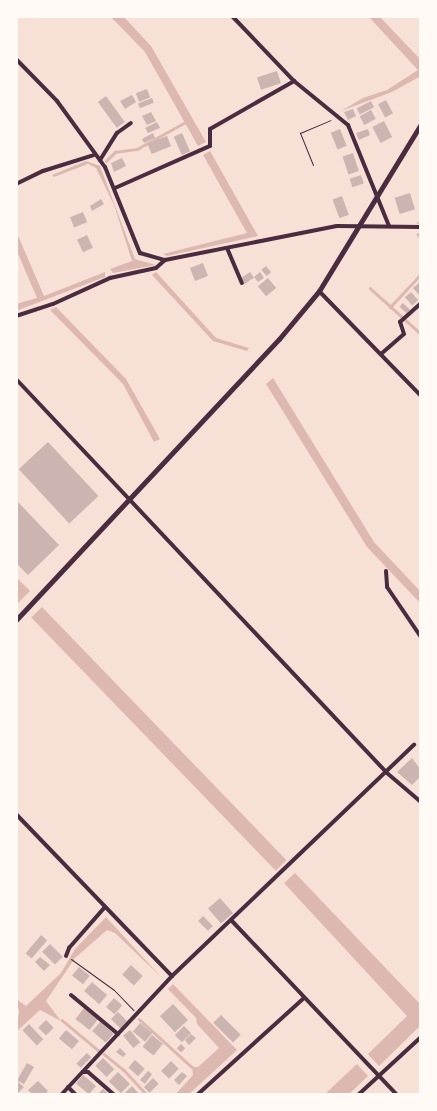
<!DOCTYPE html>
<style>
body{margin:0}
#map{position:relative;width:437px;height:1111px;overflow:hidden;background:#f7e1d7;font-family:"Times New Roman",serif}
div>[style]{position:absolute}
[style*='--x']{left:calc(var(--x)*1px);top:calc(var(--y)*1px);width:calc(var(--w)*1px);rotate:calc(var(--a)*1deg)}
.water>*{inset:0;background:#dcb8b0;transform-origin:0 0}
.stream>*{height:2.5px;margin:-1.25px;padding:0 1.25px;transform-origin:1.25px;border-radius:1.25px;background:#dcb8b0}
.building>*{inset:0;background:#ccb4b1;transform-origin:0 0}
.path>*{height:1px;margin:-0.5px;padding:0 0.5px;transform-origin:0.5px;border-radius:0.5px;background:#4a2c40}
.minor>*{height:4px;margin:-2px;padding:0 2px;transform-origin:2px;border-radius:2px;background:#4a2c40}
.tertiary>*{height:5px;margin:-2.5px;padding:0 2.5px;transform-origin:2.5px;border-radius:2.5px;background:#4a2c40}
span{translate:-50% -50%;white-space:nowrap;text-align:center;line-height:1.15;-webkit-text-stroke:5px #fffaf5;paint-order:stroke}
.frame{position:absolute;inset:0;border:18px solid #fffaf5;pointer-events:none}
</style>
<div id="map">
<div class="water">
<div style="clip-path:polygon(110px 16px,123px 16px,151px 46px,206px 142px,198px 146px,145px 52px)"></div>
<div style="clip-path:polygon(368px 16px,379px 16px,421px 60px,421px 76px,392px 92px,341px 111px,363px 98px,387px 90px,418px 70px)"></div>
<div style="clip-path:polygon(210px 151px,258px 236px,167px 256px,163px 254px,247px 233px,203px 155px)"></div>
<div style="clip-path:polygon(86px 161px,100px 166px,135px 259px,156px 265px,113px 273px,110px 269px,132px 261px,114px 205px,96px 168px,88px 164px,54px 177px,52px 175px)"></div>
<div style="clip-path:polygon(16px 231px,44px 296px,105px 272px,105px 277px,16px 311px,16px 304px,37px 298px,16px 249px)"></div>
<div style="clip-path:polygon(156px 272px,216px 338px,249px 348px,247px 351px,213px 341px,152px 275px)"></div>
<div style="clip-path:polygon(56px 307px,126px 379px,160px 439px,154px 442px,123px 384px,50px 310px)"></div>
<div style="clip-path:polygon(273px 378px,374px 542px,421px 592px,421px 604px,367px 547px,266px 384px)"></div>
<div style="clip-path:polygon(16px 577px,30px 591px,18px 603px,16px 601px)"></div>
<div style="left:42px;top:607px;width:352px;height:15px;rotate:46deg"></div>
<div style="clip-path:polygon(295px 873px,419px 1003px,421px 1002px,421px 1025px,379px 1066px,368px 1054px,407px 1016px,284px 883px)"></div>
<div style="clip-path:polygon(106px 917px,161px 977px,115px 933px,107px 930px,75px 958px,46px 1001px,61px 1021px,40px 1010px,16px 1032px,19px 1011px,16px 999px,26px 1006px,61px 973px,75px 949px)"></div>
<div style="clip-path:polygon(173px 984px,237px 1050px,188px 1095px,175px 1095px,193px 1075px,192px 1067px,198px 1067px,219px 1048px,197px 1024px,196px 1018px,168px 989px)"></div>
<div style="clip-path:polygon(357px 1064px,368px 1076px,348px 1095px,324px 1095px)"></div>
</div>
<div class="stream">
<div style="--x:106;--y:161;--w:13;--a:-45"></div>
<div style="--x:115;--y:152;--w:22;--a:-8"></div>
<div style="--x:137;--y:149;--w:54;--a:-29"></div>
<div style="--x:418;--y:223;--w:3;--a:0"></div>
<div style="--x:418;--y:234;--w:5;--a:53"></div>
<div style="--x:370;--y:288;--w:69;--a:42"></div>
<div style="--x:390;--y:307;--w:45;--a:-46.8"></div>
<div style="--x:139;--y:1019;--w:72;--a:42.2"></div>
<div style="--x:62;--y:1020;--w:47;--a:39.8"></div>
<div style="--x:104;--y:1054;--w:26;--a:39"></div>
<div style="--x:124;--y:1070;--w:34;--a:47"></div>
</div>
<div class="building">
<div style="left:277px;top:71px;width:13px;height:21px;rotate:72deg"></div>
<div style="left:147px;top:89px;width:9px;height:12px;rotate:69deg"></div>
<div style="clip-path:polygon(132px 95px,136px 102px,125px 109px,120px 101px)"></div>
<div style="left:106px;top:96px;width:32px;height:10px;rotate:54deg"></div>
<div style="left:152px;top:98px;width:5px;height:15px;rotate:68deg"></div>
<div style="left:386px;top:100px;width:15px;height:9px;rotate:62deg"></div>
<div style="left:371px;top:101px;width:7px;height:16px;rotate:63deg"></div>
<div style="clip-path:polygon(353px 109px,356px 116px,348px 120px,344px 112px)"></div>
<div style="left:371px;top:110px;width:10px;height:13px;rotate:61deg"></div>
<div style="clip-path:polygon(151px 112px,156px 121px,147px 125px,142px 116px)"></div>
<div style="left:384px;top:121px;width:18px;height:13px;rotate:63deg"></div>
<div style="clip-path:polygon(157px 122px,160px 128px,148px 133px,145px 128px)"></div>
<div style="left:340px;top:129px;width:18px;height:10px;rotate:68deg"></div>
<div style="clip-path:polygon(368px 129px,370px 135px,359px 140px,356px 133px)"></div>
<div style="clip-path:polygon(153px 133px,155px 138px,144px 143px,142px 139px)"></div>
<div style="left:182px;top:133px;width:20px;height:9px;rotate:66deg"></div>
<div style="left:167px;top:136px;width:11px;height:21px;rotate:68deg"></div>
<div style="left:353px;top:153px;width:19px;height:11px;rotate:72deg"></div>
<div style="clip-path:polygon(122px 158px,126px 166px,114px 172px,111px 163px)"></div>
<div style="left:361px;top:175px;width:9px;height:12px;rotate:72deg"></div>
<div style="left:410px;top:193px;width:17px;height:16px;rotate:73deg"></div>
<div style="left:342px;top:196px;width:20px;height:10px;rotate:70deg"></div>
<div style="clip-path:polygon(101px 199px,104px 204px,92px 211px,90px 206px)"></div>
<div style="left:83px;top:212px;width:11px;height:14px;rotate:68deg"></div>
<div style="left:87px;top:235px;width:14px;height:11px;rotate:65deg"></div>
<div style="left:203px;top:263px;width:14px;height:14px;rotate:69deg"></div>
<div style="left:266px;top:266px;width:8px;height:6px;rotate:50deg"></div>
<div style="left:250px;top:272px;width:7px;height:11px;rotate:56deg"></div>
<div style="clip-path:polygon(260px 272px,264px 278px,258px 282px,254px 277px)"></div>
<div style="left:268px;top:278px;width:13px;height:13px;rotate:51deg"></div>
<div style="clip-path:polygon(421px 281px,421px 297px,413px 288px)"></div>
<div style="left:411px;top:292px;width:11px;height:8px;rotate:49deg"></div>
<div style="left:403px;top:303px;width:10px;height:5px;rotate:45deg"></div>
<div style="left:48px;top:442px;width:74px;height:40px;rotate:47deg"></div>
<div style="clip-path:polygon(16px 500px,59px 545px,28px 575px,16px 563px)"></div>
<div style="clip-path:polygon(412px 758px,421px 770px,421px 776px,412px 785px,397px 772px)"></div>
<div style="left:220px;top:898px;width:20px;height:16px;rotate:49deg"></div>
<div style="left:203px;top:916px;width:14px;height:7px;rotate:45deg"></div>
<div style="left:41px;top:935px;width:8px;height:24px;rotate:40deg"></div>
<div style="left:50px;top:944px;width:18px;height:11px;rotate:45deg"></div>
<div style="clip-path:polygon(40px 957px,50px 965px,44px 971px,35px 962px)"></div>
<div style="left:131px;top:965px;width:16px;height:13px;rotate:43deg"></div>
<div style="left:79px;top:967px;width:14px;height:11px;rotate:39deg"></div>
<div style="left:92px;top:982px;width:20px;height:12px;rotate:41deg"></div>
<div style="left:114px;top:998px;width:11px;height:12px;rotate:41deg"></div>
<div style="left:173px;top:1004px;width:22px;height:18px;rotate:47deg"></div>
<div style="left:84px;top:1008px;width:18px;height:14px;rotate:38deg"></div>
<div style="left:118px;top:1012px;width:13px;height:10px;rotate:45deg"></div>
<div style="left:221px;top:1015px;width:28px;height:11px;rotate:45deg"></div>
<div style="left:46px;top:1020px;width:11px;height:11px;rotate:45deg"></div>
<div style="left:100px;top:1022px;width:18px;height:12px;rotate:41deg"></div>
<div style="left:140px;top:1023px;width:16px;height:11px;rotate:40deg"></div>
<div style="left:29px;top:1024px;width:21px;height:9px;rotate:47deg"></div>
<div style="left:184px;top:1026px;width:10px;height:13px;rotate:45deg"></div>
<div style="left:66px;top:1030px;width:17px;height:11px;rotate:40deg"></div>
<div style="left:130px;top:1030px;width:16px;height:9px;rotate:50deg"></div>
<div style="clip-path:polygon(191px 1034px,196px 1038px,189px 1045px,185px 1040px)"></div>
<div style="left:152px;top:1035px;width:14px;height:15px;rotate:39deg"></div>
<div style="left:181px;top:1044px;width:6px;height:6px;rotate:45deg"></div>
<div style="clip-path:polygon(120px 1048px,126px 1054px,123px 1057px,116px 1052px)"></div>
<div style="left:87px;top:1053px;width:6px;height:15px;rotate:45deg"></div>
<div style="left:103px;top:1058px;width:16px;height:11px;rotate:45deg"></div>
<div style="left:135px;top:1060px;width:13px;height:10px;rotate:42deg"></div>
<div style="left:171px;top:1061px;width:11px;height:14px;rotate:45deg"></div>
<div style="left:27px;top:1063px;width:8px;height:20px;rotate:30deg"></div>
<div style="clip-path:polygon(148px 1071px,152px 1074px,145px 1084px,140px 1080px)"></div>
<div style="left:118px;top:1072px;width:17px;height:13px;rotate:45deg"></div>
<div style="clip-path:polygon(182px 1072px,187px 1076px,179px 1085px,174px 1080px)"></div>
<div style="left:83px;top:1075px;width:17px;height:11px;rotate:40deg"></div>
<div style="left:153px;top:1078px;width:8px;height:13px;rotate:45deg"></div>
<div style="clip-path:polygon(38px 1081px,48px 1091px,44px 1095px,33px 1095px,28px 1090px)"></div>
<div style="clip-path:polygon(18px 1082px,24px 1087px,16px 1095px,16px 1084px)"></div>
<div style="clip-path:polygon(132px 1086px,140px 1095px,123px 1095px)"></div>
<div style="clip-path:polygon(103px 1089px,110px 1095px,97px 1095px)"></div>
</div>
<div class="path">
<div style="--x:313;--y:165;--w:35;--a:-112"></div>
<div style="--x:300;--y:133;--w:33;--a:-23"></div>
<div style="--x:71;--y:959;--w:53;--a:35.8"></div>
<div style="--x:114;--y:990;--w:28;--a:46"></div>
</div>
<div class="minor">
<div style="--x:232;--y:16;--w:90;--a:46.4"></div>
<div style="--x:294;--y:81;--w:70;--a:39.2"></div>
<div style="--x:348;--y:125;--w:109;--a:67.9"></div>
<div style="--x:16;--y:59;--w:59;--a:45.7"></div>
<div style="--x:57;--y:101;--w:82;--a:54"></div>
<div style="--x:105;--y:167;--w:93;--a:67.9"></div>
<div style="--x:140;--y:253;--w:26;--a:16"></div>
<div style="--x:165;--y:260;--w:175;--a:-11.2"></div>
<div style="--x:337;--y:226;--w:84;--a:0.7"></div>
<div style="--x:100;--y:160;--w:32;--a:-58"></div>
<div style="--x:117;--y:133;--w:17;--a:-36"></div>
<div style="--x:16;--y:184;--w:30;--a:-26"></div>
<div style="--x:43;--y:171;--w:53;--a:-17.4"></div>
<div style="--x:115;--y:188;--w:104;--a:-23.9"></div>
<div style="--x:210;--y:146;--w:17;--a:-90"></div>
<div style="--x:210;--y:129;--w:97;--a:-29.7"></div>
<div style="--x:227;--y:248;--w:38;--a:67"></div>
<div style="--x:319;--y:291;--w:146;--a:45.8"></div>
<div style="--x:16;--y:316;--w:39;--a:-18"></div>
<div style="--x:53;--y:304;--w:63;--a:-24.5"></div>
<div style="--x:110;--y:278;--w:47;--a:-12.3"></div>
<div style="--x:156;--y:268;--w:12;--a:-42"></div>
<div style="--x:381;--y:354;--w:30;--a:-41"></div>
<div style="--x:404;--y:334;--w:13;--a:-108"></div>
<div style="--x:400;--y:322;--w:27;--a:-42"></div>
<div style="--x:16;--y:379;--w:541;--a:46.72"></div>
<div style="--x:387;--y:773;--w:45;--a:40.5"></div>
<div style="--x:386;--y:571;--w:16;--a:86"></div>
<div style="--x:387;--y:587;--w:60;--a:55.8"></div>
<div style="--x:16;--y:814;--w:225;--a:46.1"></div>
<div style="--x:232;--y:921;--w:240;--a:46.5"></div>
<div style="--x:66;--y:956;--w:9;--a:-69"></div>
<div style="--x:69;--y:948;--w:55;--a:-48.7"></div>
<div style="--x:71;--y:995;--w:61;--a:39.7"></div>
<div style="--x:83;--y:1072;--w:5;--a:0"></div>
<div style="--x:88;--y:1072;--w:35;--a:41"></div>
<div style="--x:68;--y:1087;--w:11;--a:45"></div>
<div style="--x:61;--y:1095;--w:163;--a:-47"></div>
<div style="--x:172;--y:976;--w:335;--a:-43.7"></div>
<div style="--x:197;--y:1095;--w:144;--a:-42.2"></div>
<div style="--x:358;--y:1095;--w:86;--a:-42.6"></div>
</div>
<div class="tertiary">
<div style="--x:16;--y:620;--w:385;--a:-46.9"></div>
<div style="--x:279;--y:339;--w:62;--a:-50.2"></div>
<div style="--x:319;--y:291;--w:196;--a:-58.6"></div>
</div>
<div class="frame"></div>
</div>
